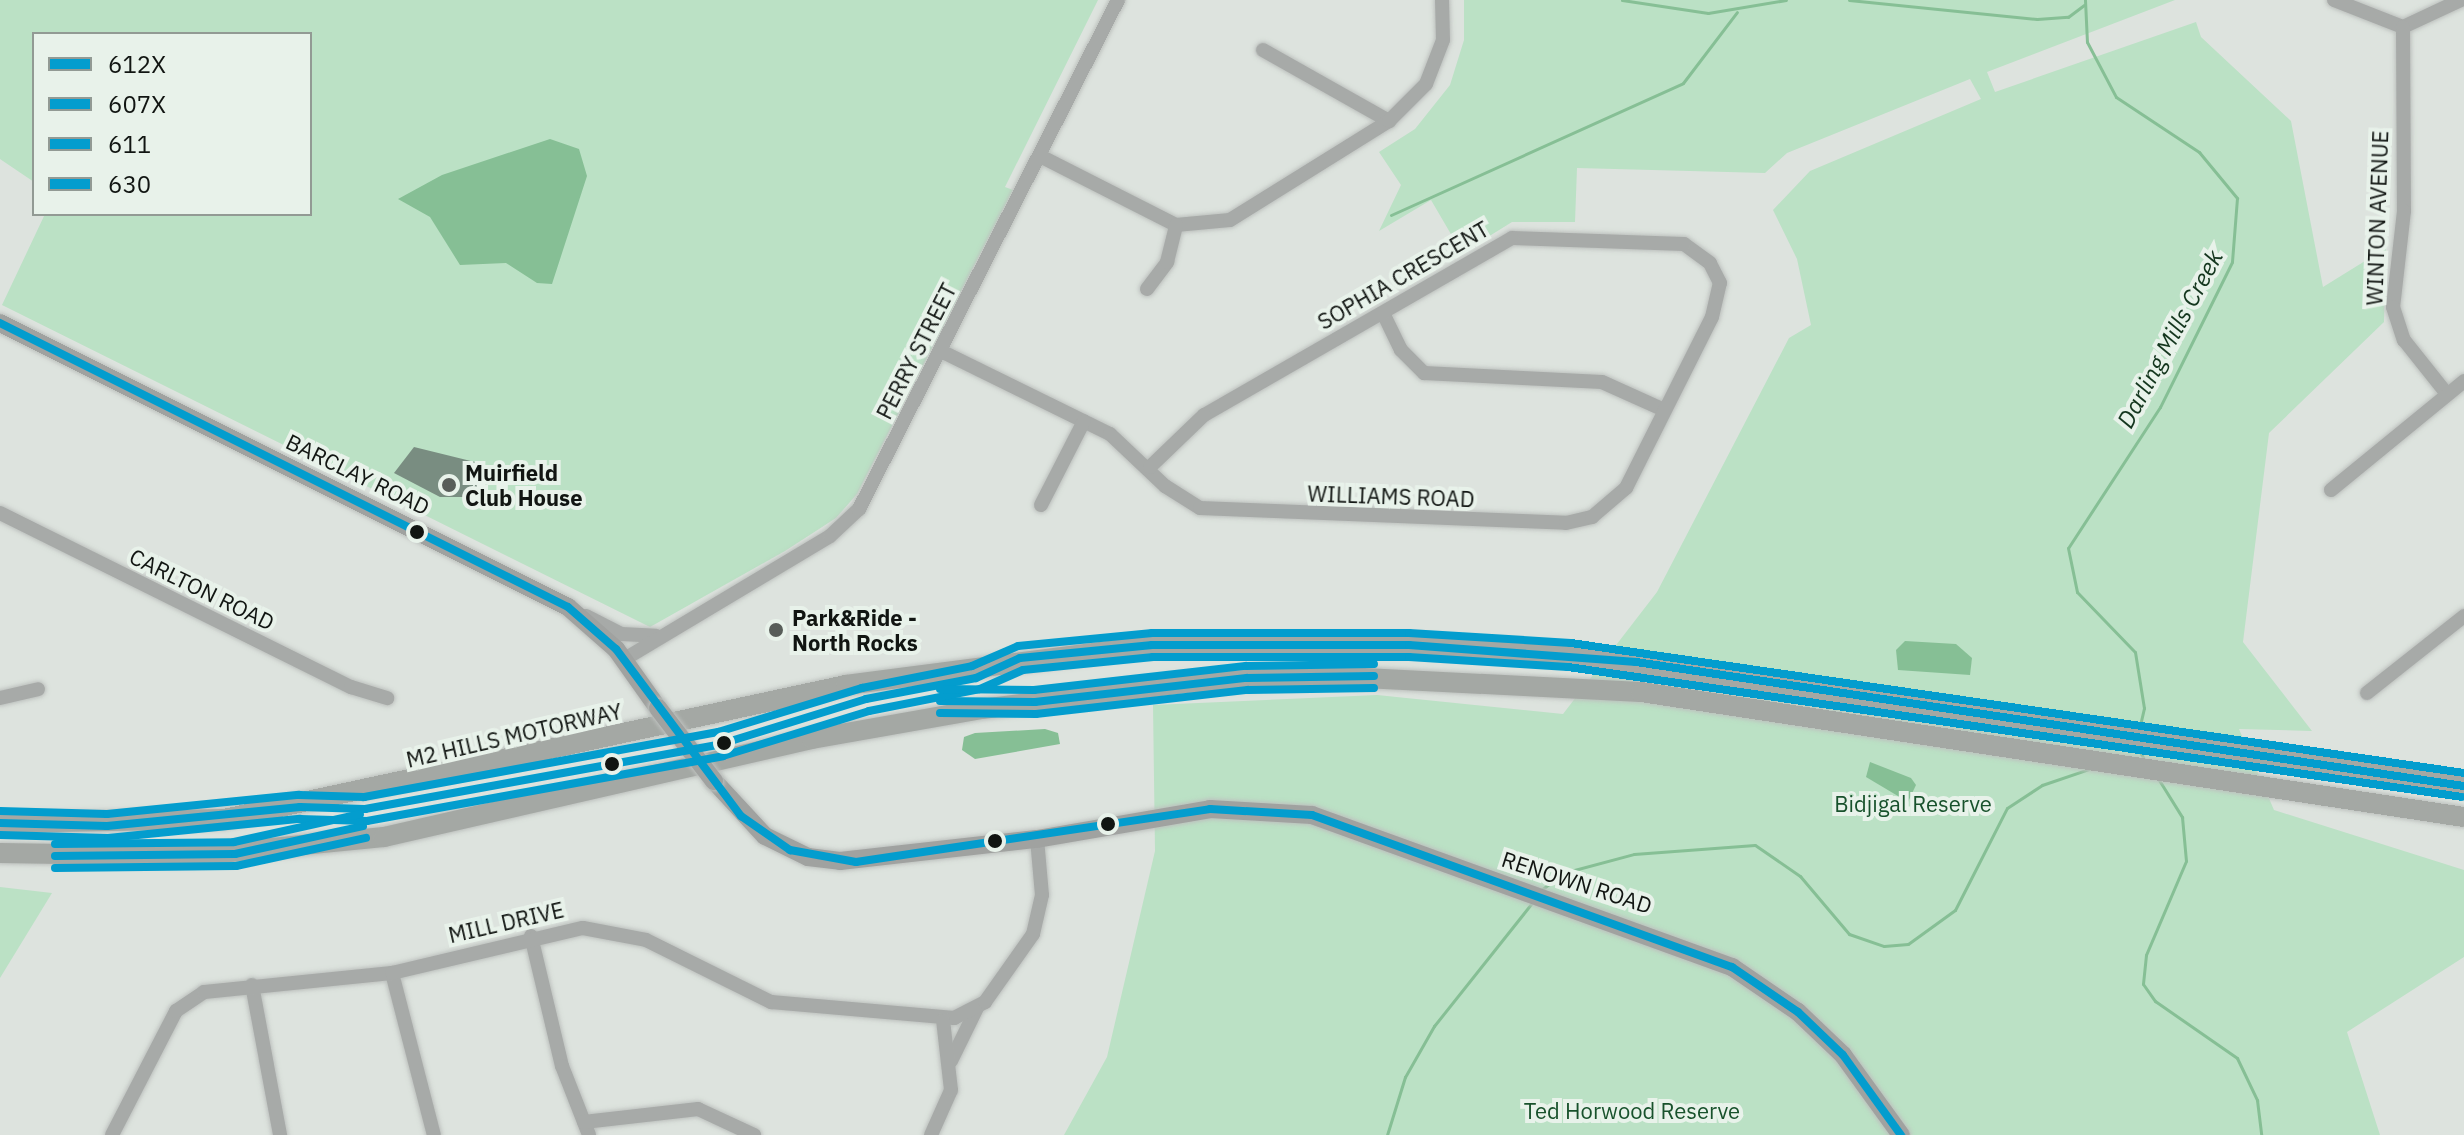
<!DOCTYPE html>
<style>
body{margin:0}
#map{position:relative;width:2464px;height:1135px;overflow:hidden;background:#dde3de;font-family:"IBM Plex Sans",sans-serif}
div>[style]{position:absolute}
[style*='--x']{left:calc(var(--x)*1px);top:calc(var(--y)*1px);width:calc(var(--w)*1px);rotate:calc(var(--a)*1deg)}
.green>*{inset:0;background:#bbe1c5}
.water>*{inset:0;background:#86bf95}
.stream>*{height:3px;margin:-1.5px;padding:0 1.5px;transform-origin:1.5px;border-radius:1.5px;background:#86bf95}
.building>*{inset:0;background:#798d81}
.roads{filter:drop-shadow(0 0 2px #bdc1be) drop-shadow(0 0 2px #bdc1be)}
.minor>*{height:14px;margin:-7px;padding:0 7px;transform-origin:7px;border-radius:7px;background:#a7aaa8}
.major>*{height:18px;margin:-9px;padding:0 9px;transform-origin:9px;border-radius:9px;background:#a0a2a0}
.highway>*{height:20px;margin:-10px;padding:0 10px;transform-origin:10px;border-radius:10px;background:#a4a8a4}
.bridges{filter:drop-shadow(0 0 2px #bdc1be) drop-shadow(0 0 2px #bdc1be)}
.major-bridge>*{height:18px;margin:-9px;padding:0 9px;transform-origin:9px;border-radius:9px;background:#a0a2a0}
.bus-1>*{height:8px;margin:-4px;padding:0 4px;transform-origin:4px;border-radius:4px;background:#039dce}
.bus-2>*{height:8px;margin:-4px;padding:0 4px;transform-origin:4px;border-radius:4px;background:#039dce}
.bus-3>*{height:8px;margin:-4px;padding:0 4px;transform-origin:4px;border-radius:4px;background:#039dce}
.bus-4>*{height:8px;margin:-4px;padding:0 4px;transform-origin:4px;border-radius:4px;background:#039dce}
.dots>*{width:22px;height:22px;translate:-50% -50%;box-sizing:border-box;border:4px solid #e8f2ea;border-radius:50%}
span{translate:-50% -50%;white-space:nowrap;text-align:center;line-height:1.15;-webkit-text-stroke:8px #e8f2ea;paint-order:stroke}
.street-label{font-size:22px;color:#111512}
.poi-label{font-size:22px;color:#111512;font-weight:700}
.left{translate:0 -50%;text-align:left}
.park-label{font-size:22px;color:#18522c}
.water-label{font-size:24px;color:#14361e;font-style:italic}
.legend{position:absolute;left:32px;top:32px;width:280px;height:184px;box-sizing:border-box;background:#e8f2ea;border:2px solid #929a94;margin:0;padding:10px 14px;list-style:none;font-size:24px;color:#111512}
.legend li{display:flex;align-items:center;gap:16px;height:40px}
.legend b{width:40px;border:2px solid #929a94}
</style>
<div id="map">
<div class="green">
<div style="clip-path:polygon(0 0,1098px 0,1005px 187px,1013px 190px,857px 494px,836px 518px,785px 551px,650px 627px,2px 305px,45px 214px,310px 214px,310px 34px,34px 34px,34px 182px,0 159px)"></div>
<div style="clip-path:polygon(1464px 0,2175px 0,1987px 72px,1995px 92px,2196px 22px,2201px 37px,2291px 121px,2323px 287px,2386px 248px,2384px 322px,2269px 433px,2243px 642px,2312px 731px,2239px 729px,2274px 810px,2464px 870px,2464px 957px,2347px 1032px,2380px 1135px,1064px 1135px,1107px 1057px,1155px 851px,1153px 705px,1377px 695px,1563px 714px,1657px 592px,1789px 338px,1811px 325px,1797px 259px,1773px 210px,1810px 171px,1981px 99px,1970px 79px,1787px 153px,1765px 173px,1577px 168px,1575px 222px,1512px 222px,1462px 253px,1431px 200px,1379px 231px,1401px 185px,1379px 152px,1415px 129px,1450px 85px,1464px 40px)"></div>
<div style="clip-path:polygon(0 887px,52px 893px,0 978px)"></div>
</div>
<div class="water">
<div style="clip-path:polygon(550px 139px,579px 149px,587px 176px,552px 284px,537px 283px,506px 263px,460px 265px,430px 217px,398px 199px,442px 175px)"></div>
<div style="clip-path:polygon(1905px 641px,1956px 644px,1972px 658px,1970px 675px,1898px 670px,1896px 650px)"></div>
<div style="clip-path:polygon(1045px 729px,1058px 733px,1060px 744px,975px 759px,962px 750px,964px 737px,975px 733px)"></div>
<div style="clip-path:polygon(1870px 762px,1911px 778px,1916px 785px,1908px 802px,1866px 777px)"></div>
</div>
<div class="stream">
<div style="--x:1622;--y:0;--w:87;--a:8.6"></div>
<div style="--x:1708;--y:13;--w:79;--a:-9.5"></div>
<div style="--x:1849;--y:0;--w:189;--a:5.8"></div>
<div style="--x:2037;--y:19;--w:31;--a:-4"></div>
<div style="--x:2068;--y:17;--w:20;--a:-37"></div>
<div style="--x:2085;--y:0;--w:42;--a:87.3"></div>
<div style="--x:2087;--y:42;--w:62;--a:62.2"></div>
<div style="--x:2116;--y:97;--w:100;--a:33.5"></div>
<div style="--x:2199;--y:152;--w:60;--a:50.4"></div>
<div style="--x:2237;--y:198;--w:64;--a:94.5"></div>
<div style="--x:2232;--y:262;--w:162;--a:116.4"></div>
<div style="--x:2160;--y:407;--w:168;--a:123.1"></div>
<div style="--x:2068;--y:548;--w:45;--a:78.4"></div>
<div style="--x:2077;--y:592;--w:83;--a:46"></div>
<div style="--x:2135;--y:652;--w:57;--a:80.9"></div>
<div style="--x:2144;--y:708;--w:22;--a:103"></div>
<div style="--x:1391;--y:215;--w:320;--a:-24.3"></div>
<div style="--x:1683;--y:83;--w:89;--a:-52.7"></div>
<div style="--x:2137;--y:747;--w:16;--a:60"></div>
<div style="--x:2159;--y:780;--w:44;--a:58.1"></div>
<div style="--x:2182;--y:817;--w:44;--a:84.8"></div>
<div style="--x:2186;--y:861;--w:102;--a:113.1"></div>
<div style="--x:2146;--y:955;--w:29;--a:96"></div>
<div style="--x:2143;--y:984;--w:21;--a:55"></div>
<div style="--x:2155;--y:1001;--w:100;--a:34.8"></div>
<div style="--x:2237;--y:1058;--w:47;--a:64.5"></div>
<div style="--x:2257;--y:1100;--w:35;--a:83"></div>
<div style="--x:1540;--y:891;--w:29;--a:-38"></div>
<div style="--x:1563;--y:873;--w:73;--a:-15"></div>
<div style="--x:1634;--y:854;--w:121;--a:-4.3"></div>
<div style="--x:1755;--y:845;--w:55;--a:34.6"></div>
<div style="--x:1800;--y:876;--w:76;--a:49.8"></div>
<div style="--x:1849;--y:934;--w:37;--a:19"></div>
<div style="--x:1884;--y:946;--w:24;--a:-5"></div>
<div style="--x:1908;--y:944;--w:58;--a:-35.9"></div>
<div style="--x:1955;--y:910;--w:114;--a:-63"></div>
<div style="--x:2007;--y:808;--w:42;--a:-33.3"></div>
<div style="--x:2042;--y:785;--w:50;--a:-18.8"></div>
<div style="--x:1387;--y:1135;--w:61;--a:-72.8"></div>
<div style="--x:1405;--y:1077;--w:59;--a:-60.4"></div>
<div style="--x:1434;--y:1026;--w:156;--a:-51.5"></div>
</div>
<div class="building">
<div style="clip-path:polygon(414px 447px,483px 464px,480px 497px,440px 497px,394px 473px)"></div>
</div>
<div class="roads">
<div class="minor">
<div style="--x:2334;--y:0;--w:74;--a:21.4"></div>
<div style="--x:2403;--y:27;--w:64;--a:-25"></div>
<div style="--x:2403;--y:27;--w:184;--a:89.7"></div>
<div style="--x:2404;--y:211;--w:97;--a:96.5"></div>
<div style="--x:2393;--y:307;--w:35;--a:72"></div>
<div style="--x:2404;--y:340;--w:69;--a:51.5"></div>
<div style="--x:1263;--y:50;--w:145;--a:29.4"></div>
<div style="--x:1040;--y:156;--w:153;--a:26.9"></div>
<div style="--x:1176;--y:225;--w:54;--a:-5.3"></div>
<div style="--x:1230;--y:220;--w:187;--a:-31.9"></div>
<div style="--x:1389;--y:121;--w:52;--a:-45"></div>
<div style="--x:1426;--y:84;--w:47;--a:-68.9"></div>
<div style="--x:1443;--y:40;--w:40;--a:-91.4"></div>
<div style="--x:1147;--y:289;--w:34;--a:-53"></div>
<div style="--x:1167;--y:262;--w:38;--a:-76"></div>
<div style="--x:1383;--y:313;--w:41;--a:64.1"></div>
<div style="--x:1401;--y:350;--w:33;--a:45"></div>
<div style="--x:1424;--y:373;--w:178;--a:2.9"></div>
<div style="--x:1602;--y:382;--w:68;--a:24.3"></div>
<div style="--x:941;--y:351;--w:188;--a:26.2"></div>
<div style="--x:1110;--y:434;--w:76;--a:43.4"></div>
<div style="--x:1165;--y:486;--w:41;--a:32.2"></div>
<div style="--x:1200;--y:508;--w:366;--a:2.3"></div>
<div style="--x:1566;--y:523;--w:27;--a:-13"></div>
<div style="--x:1592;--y:517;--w:45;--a:-40.5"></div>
<div style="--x:1626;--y:488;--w:191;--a:-63.3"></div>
<div style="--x:1712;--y:317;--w:35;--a:-77"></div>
<div style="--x:1720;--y:283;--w:22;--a:-117"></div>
<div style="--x:1710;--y:263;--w:32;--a:-144"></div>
<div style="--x:1684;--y:244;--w:172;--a:-178"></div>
<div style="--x:1512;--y:238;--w:355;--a:150.1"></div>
<div style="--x:1204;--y:415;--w:75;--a:136.1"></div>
<div style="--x:2331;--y:490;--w:172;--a:-39.3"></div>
<div style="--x:1041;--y:505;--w:94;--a:-62.9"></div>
<div style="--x:0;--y:513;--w:392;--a:26.4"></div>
<div style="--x:351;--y:687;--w:38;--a:17"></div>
<div style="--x:586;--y:616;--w:39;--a:27"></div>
<div style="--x:621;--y:634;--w:35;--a:3"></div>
<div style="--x:623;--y:660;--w:241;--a:-30.9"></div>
<div style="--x:830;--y:536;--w:40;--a:-43"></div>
<div style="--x:859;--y:509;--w:571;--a:-63.03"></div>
<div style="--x:2367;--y:693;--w:124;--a:-38.4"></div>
<div style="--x:0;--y:698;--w:39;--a:-13"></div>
<div style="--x:531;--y:936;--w:134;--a:76.6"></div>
<div style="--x:562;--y:1066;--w:74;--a:68.6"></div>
<div style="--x:392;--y:973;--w:167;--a:75.5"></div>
<div style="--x:252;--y:985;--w:153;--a:79.4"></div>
<div style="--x:951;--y:1061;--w:59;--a:-63.9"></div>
<div style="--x:584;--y:1122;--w:115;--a:-6.5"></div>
<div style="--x:698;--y:1109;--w:62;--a:24.9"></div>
<div style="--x:112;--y:1135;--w:140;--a:-62.7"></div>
<div style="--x:176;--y:1011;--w:34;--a:-34"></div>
<div style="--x:204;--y:992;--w:189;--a:-5.8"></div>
<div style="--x:392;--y:973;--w:196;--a:-13.3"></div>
<div style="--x:583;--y:928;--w:64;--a:10.8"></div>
<div style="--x:646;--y:940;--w:140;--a:26.4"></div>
<div style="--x:771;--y:1002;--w:184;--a:5"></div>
<div style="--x:954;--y:1018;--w:35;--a:-27"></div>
<div style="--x:985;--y:1002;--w:83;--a:-54.8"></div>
<div style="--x:1033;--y:934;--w:40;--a:-77"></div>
<div style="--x:1042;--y:895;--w:56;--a:-95.1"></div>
<div style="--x:931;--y:1135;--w:49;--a:-66"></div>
<div style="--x:951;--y:1090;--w:70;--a:-96.5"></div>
</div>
<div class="major">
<div style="--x:0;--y:323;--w:635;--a:26.57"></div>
<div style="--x:568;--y:607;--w:64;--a:41.2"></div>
<div style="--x:616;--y:649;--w:72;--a:54.6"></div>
<div style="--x:714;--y:781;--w:75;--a:47.2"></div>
<div style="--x:765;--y:836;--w:48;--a:26"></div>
<div style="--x:808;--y:857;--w:32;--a:7"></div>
<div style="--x:840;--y:861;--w:198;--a:-6.4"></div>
<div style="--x:1037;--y:839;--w:176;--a:-9.8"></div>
<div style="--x:1210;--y:809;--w:102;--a:3.4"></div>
<div style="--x:1312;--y:815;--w:447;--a:19.9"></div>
<div style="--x:1732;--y:967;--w:80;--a:34.3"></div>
<div style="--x:1798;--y:1012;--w:62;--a:43.7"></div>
<div style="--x:1843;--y:1055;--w:99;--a:54.1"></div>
</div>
<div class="highway">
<div style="--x:0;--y:823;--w:224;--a:-1"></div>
<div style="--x:224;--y:819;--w:636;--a:-12.16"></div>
<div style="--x:846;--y:685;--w:309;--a:-7.4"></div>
<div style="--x:1152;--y:645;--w:257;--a:0"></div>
<div style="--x:1409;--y:645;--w:160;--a:3.6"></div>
<div style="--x:1569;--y:655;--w:904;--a:8.26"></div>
<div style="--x:0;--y:853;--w:190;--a:0.9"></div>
<div style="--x:190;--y:856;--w:195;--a:-5.6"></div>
<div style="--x:384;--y:837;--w:439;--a:-12.9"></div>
<div style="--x:812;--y:739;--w:173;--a:-10"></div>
<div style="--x:982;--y:709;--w:206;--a:-7.3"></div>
<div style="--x:1186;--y:683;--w:139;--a:-2.9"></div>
<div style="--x:1325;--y:676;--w:316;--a:2.9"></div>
<div style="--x:1641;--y:692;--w:832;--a:8.64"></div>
</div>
</div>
<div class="bridges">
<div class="major-bridge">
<div style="--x:658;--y:708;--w:92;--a:52.5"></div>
</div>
</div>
<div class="bus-1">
<div style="--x:940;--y:701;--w:95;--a:0.6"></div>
<div style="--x:1035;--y:702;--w:213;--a:-6.5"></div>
<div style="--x:1247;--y:678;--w:127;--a:-0.9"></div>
<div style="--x:0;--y:823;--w:107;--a:1.6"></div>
<div style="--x:107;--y:826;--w:194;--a:-5.6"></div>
<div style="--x:300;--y:807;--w:65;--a:1.8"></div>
<div style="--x:365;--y:809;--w:362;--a:-10.3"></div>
<div style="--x:721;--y:744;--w:152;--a:-17.2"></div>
<div style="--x:866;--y:699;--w:112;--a:-10.8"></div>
<div style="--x:976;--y:678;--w:48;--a:-24.4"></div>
<div style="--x:1020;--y:658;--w:133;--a:-5.6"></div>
<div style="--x:1152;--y:645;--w:257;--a:0"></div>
<div style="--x:1409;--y:645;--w:228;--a:4.3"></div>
<div style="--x:1636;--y:662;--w:837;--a:8.52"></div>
<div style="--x:55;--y:856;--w:180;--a:-0.6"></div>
<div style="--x:235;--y:854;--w:131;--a:-12.3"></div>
</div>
<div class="bus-2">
<div style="--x:940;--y:713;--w:96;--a:0.6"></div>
<div style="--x:1036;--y:714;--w:213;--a:-6.5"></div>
<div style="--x:1248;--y:690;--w:126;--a:-0.9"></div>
<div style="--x:0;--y:835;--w:108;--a:1.6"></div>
<div style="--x:108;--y:838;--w:193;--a:-5.7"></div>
<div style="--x:300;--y:819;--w:67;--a:1.7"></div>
<div style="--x:367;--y:821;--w:362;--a:-10.3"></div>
<div style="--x:723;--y:756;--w:153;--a:-17.1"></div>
<div style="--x:869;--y:711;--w:113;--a:-11.2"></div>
<div style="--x:980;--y:689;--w:47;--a:-23.8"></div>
<div style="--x:1023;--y:670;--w:131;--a:-5.7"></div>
<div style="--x:1153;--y:657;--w:256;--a:0"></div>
<div style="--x:1409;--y:657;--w:159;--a:3.6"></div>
<div style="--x:1568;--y:667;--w:903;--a:8.27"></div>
<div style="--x:55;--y:868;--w:181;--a:-0.6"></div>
<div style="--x:236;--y:866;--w:133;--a:-12.2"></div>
</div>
<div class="bus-3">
<div style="--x:940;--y:689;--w:94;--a:0.6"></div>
<div style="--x:1034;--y:690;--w:213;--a:-6.5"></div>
<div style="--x:1246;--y:666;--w:128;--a:-0.9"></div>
<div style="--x:0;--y:811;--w:107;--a:1.6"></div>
<div style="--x:107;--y:814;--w:193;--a:-5.7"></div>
<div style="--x:299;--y:795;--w:65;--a:1.8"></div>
<div style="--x:364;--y:797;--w:360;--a:-10.4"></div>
<div style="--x:718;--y:732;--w:151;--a:-17"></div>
<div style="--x:862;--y:688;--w:112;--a:-11.3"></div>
<div style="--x:972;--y:666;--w:50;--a:-23.5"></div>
<div style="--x:1018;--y:646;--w:135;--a:-5.5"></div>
<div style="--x:1152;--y:633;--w:257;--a:0"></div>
<div style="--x:1409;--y:633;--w:162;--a:3.5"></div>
<div style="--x:1571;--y:643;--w:902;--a:8.28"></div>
<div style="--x:55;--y:844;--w:179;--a:-0.6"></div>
<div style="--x:234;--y:842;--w:129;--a:-12.5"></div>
</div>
<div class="bus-4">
<div style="--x:0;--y:323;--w:635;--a:26.57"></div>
<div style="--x:568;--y:607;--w:64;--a:41.2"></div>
<div style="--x:616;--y:649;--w:209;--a:53.2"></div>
<div style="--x:741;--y:816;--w:60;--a:34.8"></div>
<div style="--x:790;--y:850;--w:67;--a:10.3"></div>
<div style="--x:856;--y:862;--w:358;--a:-8.5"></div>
<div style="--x:1210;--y:809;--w:102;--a:3.4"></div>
<div style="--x:1312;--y:815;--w:447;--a:19.9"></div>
<div style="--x:1732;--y:967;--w:80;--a:34.3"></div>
<div style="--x:1798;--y:1012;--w:62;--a:43.7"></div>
<div style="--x:1843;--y:1055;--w:99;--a:54.1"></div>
</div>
<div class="dots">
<div style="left:449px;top:485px;background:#585d59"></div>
<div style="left:417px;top:532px;background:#111512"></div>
<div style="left:776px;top:630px;background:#585d59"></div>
<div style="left:724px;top:743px;background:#111512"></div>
<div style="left:612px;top:764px;background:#111512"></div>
<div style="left:1108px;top:824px;background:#111512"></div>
<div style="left:995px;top:841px;background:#111512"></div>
</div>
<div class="street-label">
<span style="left:2377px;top:218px;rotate:-88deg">WINTON AVENUE</span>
<span style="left:1403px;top:275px;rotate:-30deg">SOPHIA CRESCENT</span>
<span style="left:916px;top:351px;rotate:-63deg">PERRY STREET</span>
<span style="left:358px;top:474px;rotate:26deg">BARCLAY ROAD</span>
<span style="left:1391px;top:496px;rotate:2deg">WILLIAMS ROAD</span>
<span style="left:202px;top:589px;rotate:26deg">CARLTON ROAD</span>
<span style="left:514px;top:735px;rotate:-13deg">M2 HILLS MOTORWAY</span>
<span style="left:1577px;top:882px;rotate:18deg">RENOWN ROAD</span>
<span style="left:506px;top:922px;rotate:-13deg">MILL DRIVE</span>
</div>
<div class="poi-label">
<span class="left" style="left:465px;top:485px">Muirfield<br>Club House</span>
<span class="left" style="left:792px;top:630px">Park&amp;Ride -<br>North Rocks</span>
</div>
<div class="park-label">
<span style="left:1913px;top:804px">Bidjigal Reserve</span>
<span style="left:1632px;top:1111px">Ted Horwood Reserve</span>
</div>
<div class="water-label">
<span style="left:2170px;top:339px;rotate:-62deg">Darling Mills Creek</span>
</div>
<ul class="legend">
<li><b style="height:10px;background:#039dce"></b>612X</li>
<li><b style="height:10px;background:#039dce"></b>607X</li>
<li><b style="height:10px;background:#039dce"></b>611</li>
<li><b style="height:10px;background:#039dce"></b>630</li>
</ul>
</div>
